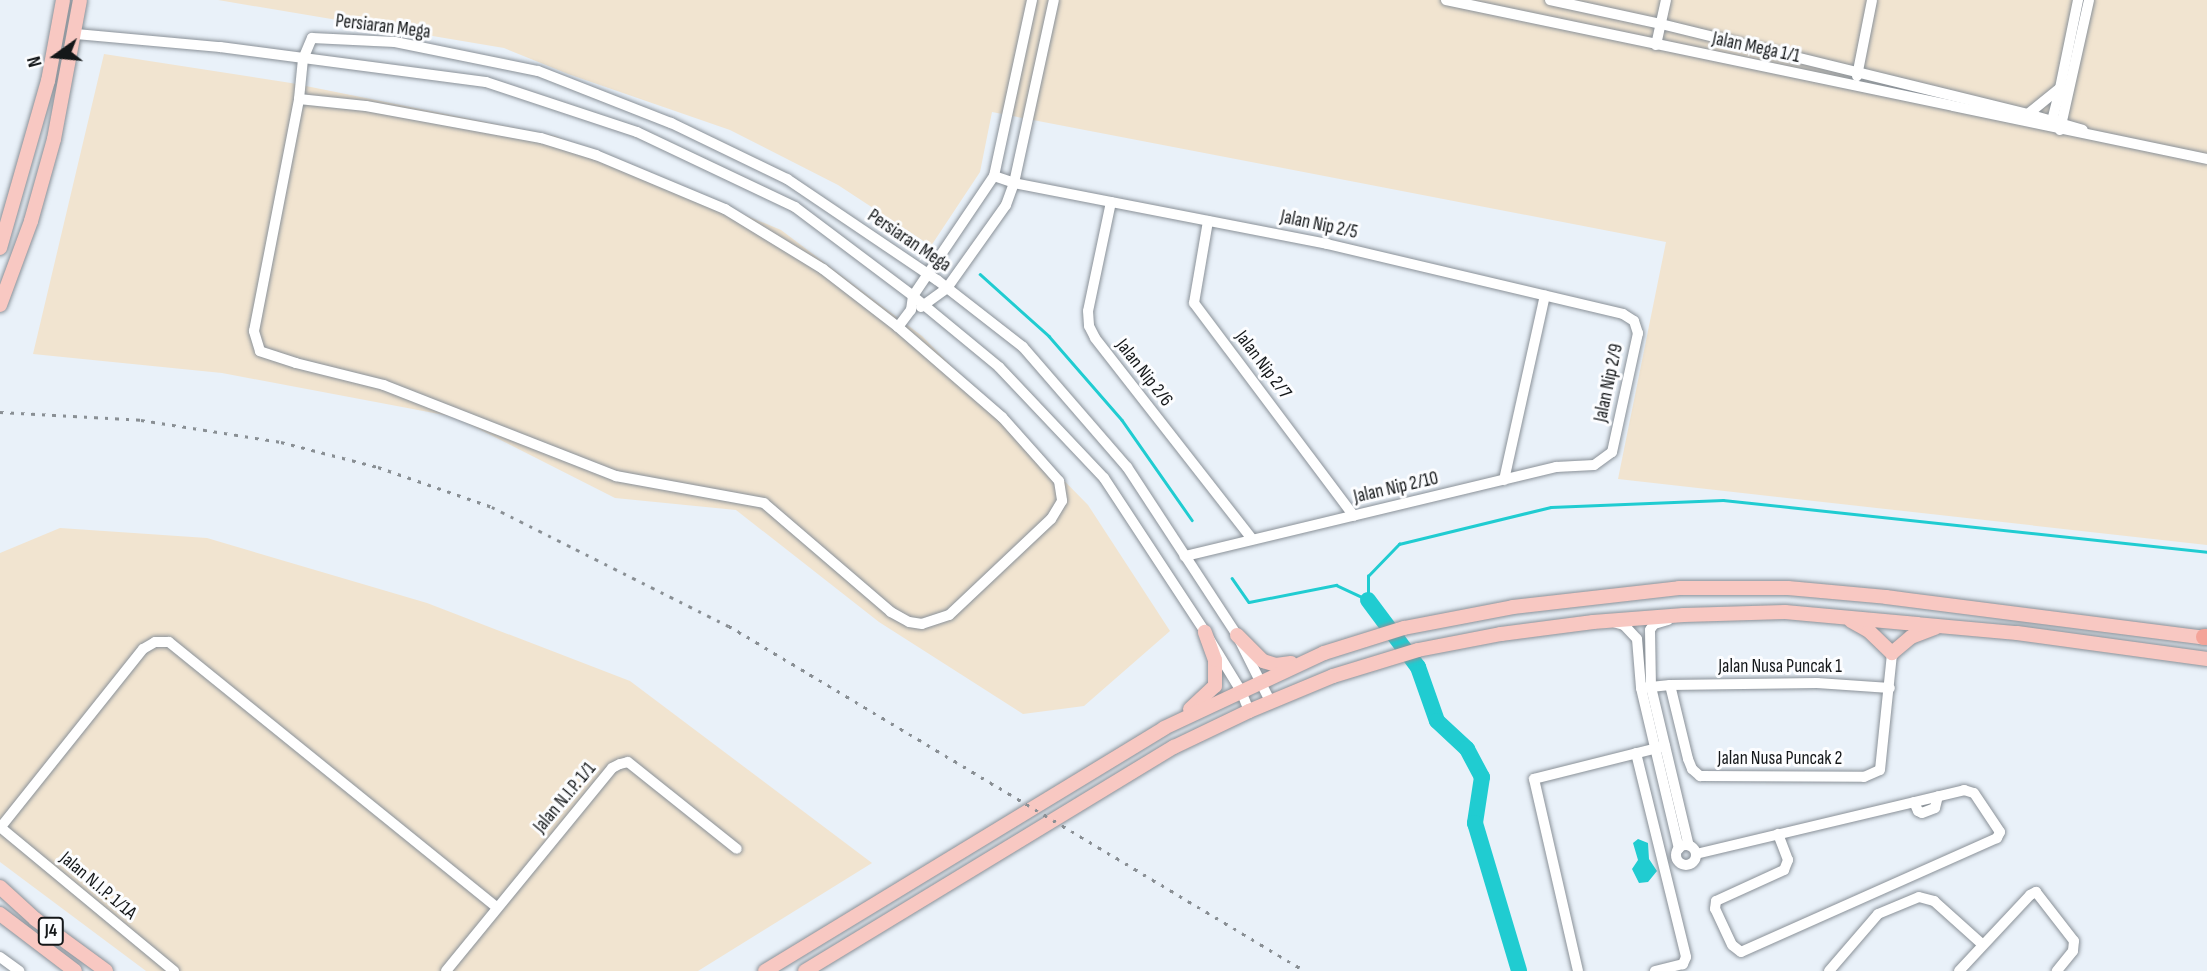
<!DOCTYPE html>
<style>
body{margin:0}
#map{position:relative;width:2207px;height:971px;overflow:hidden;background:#e9f1f9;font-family:"Sofia Sans Condensed",sans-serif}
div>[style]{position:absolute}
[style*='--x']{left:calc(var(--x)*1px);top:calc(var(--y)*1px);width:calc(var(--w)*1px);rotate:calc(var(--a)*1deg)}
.industrial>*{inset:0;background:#f1e4d0}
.water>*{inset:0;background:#20ccd1}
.stream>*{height:2.5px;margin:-1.25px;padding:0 1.25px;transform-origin:1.25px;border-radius:1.25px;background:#20ccd1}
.river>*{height:16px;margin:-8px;padding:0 8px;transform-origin:8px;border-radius:8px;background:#20ccd1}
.roads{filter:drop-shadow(0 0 2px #8a9198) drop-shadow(0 0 2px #8a9198)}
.minor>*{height:10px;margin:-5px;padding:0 5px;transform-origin:5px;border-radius:5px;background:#fff}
.minor>.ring{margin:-5px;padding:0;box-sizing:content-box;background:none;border:10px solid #fff;border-radius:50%}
.major>*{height:14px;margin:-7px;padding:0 7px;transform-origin:7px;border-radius:7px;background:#f8c8c2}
.highway>*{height:16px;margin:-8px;padding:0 8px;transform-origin:8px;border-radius:8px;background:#f4a499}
.rail>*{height:2.5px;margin-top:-1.25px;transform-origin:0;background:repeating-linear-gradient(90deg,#898f94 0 3.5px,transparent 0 10.5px)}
span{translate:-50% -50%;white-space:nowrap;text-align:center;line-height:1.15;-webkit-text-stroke:6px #fcfdff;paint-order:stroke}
.shield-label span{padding:2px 5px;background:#fcfdff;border:2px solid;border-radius:5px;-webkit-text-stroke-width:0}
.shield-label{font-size:18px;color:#141719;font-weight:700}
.street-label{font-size:19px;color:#141719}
.north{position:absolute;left:21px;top:21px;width:70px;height:70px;-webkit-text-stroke:5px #fcfdff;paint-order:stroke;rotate:255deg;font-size:19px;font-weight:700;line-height:28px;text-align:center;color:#141719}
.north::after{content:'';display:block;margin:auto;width:24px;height:32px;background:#141719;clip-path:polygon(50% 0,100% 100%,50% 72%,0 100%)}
</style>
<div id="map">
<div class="industrial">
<div style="clip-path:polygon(218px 0,2207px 0,2207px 545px,1618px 479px,1666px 242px,992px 112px,980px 172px,931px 246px,838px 185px,730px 130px,568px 74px,504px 48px)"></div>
<div style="clip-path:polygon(104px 54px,291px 83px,555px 136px,781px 230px,922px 336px,1088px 505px,1170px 631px,1084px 706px,1023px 714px,879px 622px,736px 510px,615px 498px,455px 417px,222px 373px,33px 354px)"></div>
<div style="clip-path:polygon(60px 528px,207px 538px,427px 603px,630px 681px,872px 863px,698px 971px,146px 971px,0 862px,0 553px)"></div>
</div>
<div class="water">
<div style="clip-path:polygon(1638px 839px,1648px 843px,1649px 859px,1657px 871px,1648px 882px,1639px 883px,1632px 869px,1638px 860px,1633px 843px)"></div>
</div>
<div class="stream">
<div style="--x:980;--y:274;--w:93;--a:41.9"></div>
<div style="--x:1049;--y:336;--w:111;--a:49"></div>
<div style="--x:1122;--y:420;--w:122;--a:55"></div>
<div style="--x:1232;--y:578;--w:29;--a:55"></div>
<div style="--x:1249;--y:602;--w:89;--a:-11.1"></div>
<div style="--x:1336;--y:585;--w:35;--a:25"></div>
<div style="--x:1368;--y:600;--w:24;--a:-90"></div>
<div style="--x:1368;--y:576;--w:45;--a:-45.9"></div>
<div style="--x:1399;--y:544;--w:156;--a:-13.7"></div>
<div style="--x:1551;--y:507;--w:172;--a:-2.3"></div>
<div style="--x:1723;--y:500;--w:487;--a:6.1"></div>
</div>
<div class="river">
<div style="--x:1368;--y:600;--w:84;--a:53.3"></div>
<div style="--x:1418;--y:667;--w:57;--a:70.6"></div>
<div style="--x:1437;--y:721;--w:41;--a:43"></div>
<div style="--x:1467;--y:749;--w:32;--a:62"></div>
<div style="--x:1482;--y:777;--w:47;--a:98.7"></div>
<div style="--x:1475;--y:823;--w:154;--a:73.4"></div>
</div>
<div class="roads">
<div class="minor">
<div style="--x:1446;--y:0;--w:777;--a:11.8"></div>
<div style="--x:1550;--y:0;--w:114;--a:12.2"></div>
<div style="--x:1661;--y:24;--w:378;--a:13.8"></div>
<div style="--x:2028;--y:114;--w:41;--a:-39.1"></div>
<div style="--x:2060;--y:88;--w:90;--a:-78.4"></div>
<div style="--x:76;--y:34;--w:145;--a:5.2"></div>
<div style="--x:220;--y:47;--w:268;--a:7.5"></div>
<div style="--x:486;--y:82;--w:159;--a:18.3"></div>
<div style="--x:637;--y:132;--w:175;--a:25.4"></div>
<div style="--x:795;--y:207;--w:148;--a:37"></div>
<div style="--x:913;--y:296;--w:112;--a:39.5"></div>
<div style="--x:999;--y:367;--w:153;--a:46.6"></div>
<div style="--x:1104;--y:478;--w:184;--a:56.7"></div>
<div style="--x:1205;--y:632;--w:69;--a:58.6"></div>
<div style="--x:1241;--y:691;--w:22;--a:68"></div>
<div style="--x:1656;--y:45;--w:46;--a:-77.5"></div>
<div style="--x:1857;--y:76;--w:77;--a:-78.8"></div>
<div style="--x:299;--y:99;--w:67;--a:6"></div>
<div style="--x:366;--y:106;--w:178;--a:10.4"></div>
<div style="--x:541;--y:138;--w:58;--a:17.2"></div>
<div style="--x:596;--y:155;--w:140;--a:22.7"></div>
<div style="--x:725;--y:209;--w:115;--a:31.5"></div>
<div style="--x:823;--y:269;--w:95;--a:37.7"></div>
<div style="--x:898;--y:327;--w:138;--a:40.9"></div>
<div style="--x:1002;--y:417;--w:86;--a:48.3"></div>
<div style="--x:1059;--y:481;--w:20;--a:81"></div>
<div style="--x:1062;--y:501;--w:21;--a:121"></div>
<div style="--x:1051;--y:519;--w:140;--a:136.7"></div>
<div style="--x:949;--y:615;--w:28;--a:162"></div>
<div style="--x:922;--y:624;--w:13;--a:-171"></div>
<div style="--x:909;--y:622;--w:21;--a:-151"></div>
<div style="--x:891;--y:612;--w:167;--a:-139.4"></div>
<div style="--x:764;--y:503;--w:150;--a:-169.7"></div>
<div style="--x:616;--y:476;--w:249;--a:-158.6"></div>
<div style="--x:384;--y:385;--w:91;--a:-166"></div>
<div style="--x:296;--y:363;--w:38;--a:-162"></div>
<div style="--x:260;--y:351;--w:21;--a:-107"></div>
<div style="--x:254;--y:331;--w:236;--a:-79"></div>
<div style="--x:299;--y:99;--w:40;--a:-84.3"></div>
<div style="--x:303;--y:59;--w:23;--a:-67"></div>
<div style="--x:312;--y:38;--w:83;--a:2.8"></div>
<div style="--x:395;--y:42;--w:146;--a:11.5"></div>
<div style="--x:538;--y:71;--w:143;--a:21.4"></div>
<div style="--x:671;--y:123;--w:129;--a:25.8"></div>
<div style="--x:787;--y:179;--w:181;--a:34"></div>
<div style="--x:937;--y:280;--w:109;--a:37.9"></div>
<div style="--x:1023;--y:347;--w:159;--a:49.1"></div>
<div style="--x:1127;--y:467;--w:201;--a:56.8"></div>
<div style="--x:1237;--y:635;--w:74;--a:63.4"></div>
<div style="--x:2028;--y:114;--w:57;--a:16.2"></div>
<div style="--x:2051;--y:125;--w:38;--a:-76"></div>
<div style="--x:2060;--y:130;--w:133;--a:-77.4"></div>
<div style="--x:994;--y:176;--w:21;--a:19"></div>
<div style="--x:1014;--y:183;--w:319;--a:11"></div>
<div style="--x:1327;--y:244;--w:304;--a:13.3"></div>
<div style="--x:1623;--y:314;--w:13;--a:32"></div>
<div style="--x:1634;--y:321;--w:13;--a:72"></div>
<div style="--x:1638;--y:333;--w:122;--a:102.3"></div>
<div style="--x:1612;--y:452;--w:22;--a:144"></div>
<div style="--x:1594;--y:465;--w:38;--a:177"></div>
<div style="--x:1556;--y:467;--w:382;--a:166.5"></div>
<div style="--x:1111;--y:202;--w:111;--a:101.9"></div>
<div style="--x:1088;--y:311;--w:15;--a:86"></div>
<div style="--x:1089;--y:326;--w:13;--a:63"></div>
<div style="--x:1095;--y:338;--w:255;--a:52"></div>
<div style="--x:1208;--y:221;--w:83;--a:99.7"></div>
<div style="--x:1194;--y:303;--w:266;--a:53.1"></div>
<div style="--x:921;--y:307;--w:32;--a:-36"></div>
<div style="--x:947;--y:288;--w:102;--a:-54.6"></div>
<div style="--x:1006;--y:205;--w:23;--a:-70"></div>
<div style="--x:1014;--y:183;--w:187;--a:-77.7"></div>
<div style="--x:898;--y:327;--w:21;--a:-53"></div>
<div style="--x:911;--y:310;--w:14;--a:-82"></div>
<div style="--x:913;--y:296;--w:145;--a:-56"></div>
<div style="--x:994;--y:176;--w:180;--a:-77.8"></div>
<div style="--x:1504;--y:480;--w:189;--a:-77.5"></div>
<div style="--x:1668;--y:620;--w:15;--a:164"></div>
<div style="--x:1654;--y:624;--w:7;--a:124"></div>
<div style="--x:1650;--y:630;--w:57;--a:89"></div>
<div style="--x:1651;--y:687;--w:163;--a:76.6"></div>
<div style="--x:1613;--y:622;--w:11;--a:15"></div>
<div style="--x:1624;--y:625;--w:19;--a:47"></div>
<div style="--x:1637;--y:639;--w:49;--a:85.3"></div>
<div style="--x:1641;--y:688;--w:165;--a:76.7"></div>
<div style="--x:1670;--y:685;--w:76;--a:76.3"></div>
<div style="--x:1688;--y:759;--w:11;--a:68"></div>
<div style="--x:1692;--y:769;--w:11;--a:41"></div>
<div style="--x:1700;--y:776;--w:164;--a:0.3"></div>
<div style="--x:1864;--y:777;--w:17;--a:-24"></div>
<div style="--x:1880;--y:770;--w:118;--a:-84.1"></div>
<div style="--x:1641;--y:688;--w:29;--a:-6"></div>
<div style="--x:1670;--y:685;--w:147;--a:-0.8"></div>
<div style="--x:1817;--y:683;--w:73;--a:3.9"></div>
<div style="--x:1636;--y:753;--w:210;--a:76.2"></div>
<div style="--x:1686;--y:957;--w:8;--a:113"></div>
<div style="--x:1683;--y:964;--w:29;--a:166"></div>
<div style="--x:1914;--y:802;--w:10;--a:66"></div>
<div style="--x:1918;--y:811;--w:4;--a:27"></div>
<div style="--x:1922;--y:813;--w:14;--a:-21"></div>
<div style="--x:1935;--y:808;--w:12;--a:-76"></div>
<div style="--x:0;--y:827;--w:226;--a:39.6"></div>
<div style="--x:0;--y:828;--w:229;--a:-51.4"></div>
<div style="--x:143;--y:649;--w:14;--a:-30"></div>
<div style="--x:155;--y:642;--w:14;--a:0"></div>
<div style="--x:169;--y:642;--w:422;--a:39"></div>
<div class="ring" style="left:1676px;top:845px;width:10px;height:10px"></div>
<div style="--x:1696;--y:854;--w:276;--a:-13.4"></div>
<div style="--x:1964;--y:790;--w:10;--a:17"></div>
<div style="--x:1974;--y:793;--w:47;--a:56.3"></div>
<div style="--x:2000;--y:832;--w:7;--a:117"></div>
<div style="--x:1997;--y:838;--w:280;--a:156"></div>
<div style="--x:1741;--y:952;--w:11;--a:-142"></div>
<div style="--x:1732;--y:945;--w:40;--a:-115"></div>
<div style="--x:1715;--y:909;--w:8;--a:-83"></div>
<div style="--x:1716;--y:901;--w:75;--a:-24.5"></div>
<div style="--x:1784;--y:870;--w:11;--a:-68"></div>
<div style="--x:1788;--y:860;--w:28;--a:-111"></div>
<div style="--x:0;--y:957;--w:24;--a:36"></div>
<div style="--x:446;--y:971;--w:262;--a:-50.7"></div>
<div style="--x:612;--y:768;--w:9;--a:-27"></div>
<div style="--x:620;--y:764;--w:8;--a:-14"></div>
<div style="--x:628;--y:762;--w:139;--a:38.6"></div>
<div style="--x:1578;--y:971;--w:197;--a:-102.9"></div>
<div style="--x:1534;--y:779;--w:135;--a:-14.1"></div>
<div style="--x:1829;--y:971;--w:75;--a:-49.3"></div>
<div style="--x:1878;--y:914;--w:44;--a:-22.5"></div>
<div style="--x:1919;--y:897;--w:16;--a:15"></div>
<div style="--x:1934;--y:901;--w:64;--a:41.9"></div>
<div style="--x:1959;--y:971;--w:104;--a:-46.9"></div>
<div style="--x:2030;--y:895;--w:7;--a:-27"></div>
<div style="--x:2036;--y:892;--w:62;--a:52.2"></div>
<div style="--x:2074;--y:941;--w:10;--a:96"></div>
<div style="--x:2073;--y:951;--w:26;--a:129"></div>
</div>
<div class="major">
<div style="--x:0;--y:248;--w:174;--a:-74"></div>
<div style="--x:48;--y:81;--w:82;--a:-79.5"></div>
<div style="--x:0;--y:305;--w:90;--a:-69.7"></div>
<div style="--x:31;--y:221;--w:85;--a:-74.3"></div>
<div style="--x:54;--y:139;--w:141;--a:-79.4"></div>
<div style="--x:1851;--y:621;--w:21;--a:29"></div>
<div style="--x:1869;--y:631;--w:32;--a:44"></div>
<div style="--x:1892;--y:653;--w:25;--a:-40"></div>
<div style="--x:1911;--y:637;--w:26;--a:-21"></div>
<div style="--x:1237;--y:635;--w:37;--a:45"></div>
<div style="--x:1263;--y:661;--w:14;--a:17"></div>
<div style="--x:1276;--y:665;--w:15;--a:-8"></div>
<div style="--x:1190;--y:709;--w:34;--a:-43"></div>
<div style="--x:1215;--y:686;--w:26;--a:-90"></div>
<div style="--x:1215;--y:660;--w:30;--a:-110"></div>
<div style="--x:0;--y:887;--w:47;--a:42.4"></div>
<div style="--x:35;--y:919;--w:88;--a:36.2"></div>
<div style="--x:0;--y:914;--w:94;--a:37.2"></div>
<div style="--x:765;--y:971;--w:467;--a:-31.3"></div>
<div style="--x:1164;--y:728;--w:177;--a:-25.1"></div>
<div style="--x:1324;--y:653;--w:84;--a:-17.4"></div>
<div style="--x:1404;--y:628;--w:111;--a:-10.9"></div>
<div style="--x:1513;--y:607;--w:167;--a:-6.5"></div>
<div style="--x:1679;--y:588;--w:109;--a:0"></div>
<div style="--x:1788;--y:588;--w:98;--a:5.2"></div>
<div style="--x:1886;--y:597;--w:324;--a:7.3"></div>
<div style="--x:805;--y:971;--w:432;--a:-31.3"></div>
<div style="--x:1174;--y:747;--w:83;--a:-25.6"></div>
<div style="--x:1249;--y:711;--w:91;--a:-22.6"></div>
<div style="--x:1333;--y:676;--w:89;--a:-17"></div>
<div style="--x:1418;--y:650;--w:85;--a:-10.9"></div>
<div style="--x:1501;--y:634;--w:93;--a:-7.4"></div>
<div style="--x:1593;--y:622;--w:91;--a:-4.4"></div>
<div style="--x:1684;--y:615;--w:101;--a:-1.7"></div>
<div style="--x:1785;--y:612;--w:233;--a:5.2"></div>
<div style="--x:2017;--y:633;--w:192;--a:7.8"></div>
</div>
<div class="highway">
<div style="--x:2204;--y:637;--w:3;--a:0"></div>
</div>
</div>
<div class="rail">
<div style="--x:0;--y:412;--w:141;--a:3.2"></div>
<div style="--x:141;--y:420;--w:142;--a:8.9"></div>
<div style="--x:281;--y:442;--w:100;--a:14.5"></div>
<div style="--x:378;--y:467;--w:121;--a:19.3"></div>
<div style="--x:492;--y:507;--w:265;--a:26.7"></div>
<div style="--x:729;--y:626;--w:671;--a:30.92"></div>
</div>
<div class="shield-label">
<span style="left:51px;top:931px">J4</span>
</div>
<div class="street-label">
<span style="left:383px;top:27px;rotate:7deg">Persiaran Mega</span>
<span style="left:1756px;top:48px;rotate:12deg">Jalan Mega 1/1</span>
<span style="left:1319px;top:225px;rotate:12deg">Jalan Nip 2/5</span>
<span style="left:909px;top:241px;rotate:34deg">Persiaran Mega</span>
<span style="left:1263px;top:365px;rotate:53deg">Jalan Nip 2/7</span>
<span style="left:1144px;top:373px;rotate:52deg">Jalan Nip 2/6</span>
<span style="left:1609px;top:383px;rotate:-78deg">Jalan Nip 2/9</span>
<span style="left:1396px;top:488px;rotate:-13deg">Jalan Nip 2/10</span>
<span style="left:1780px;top:667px">Jalan Nusa Puncak 1</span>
<span style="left:1780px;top:759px">Jalan Nusa Puncak 2</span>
<span style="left:565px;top:798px;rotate:-50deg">Jalan N.I.P. 1/1</span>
<span style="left:98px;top:886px;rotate:40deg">Jalan N.I.P. 1/1A</span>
</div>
<div class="north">N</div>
</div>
